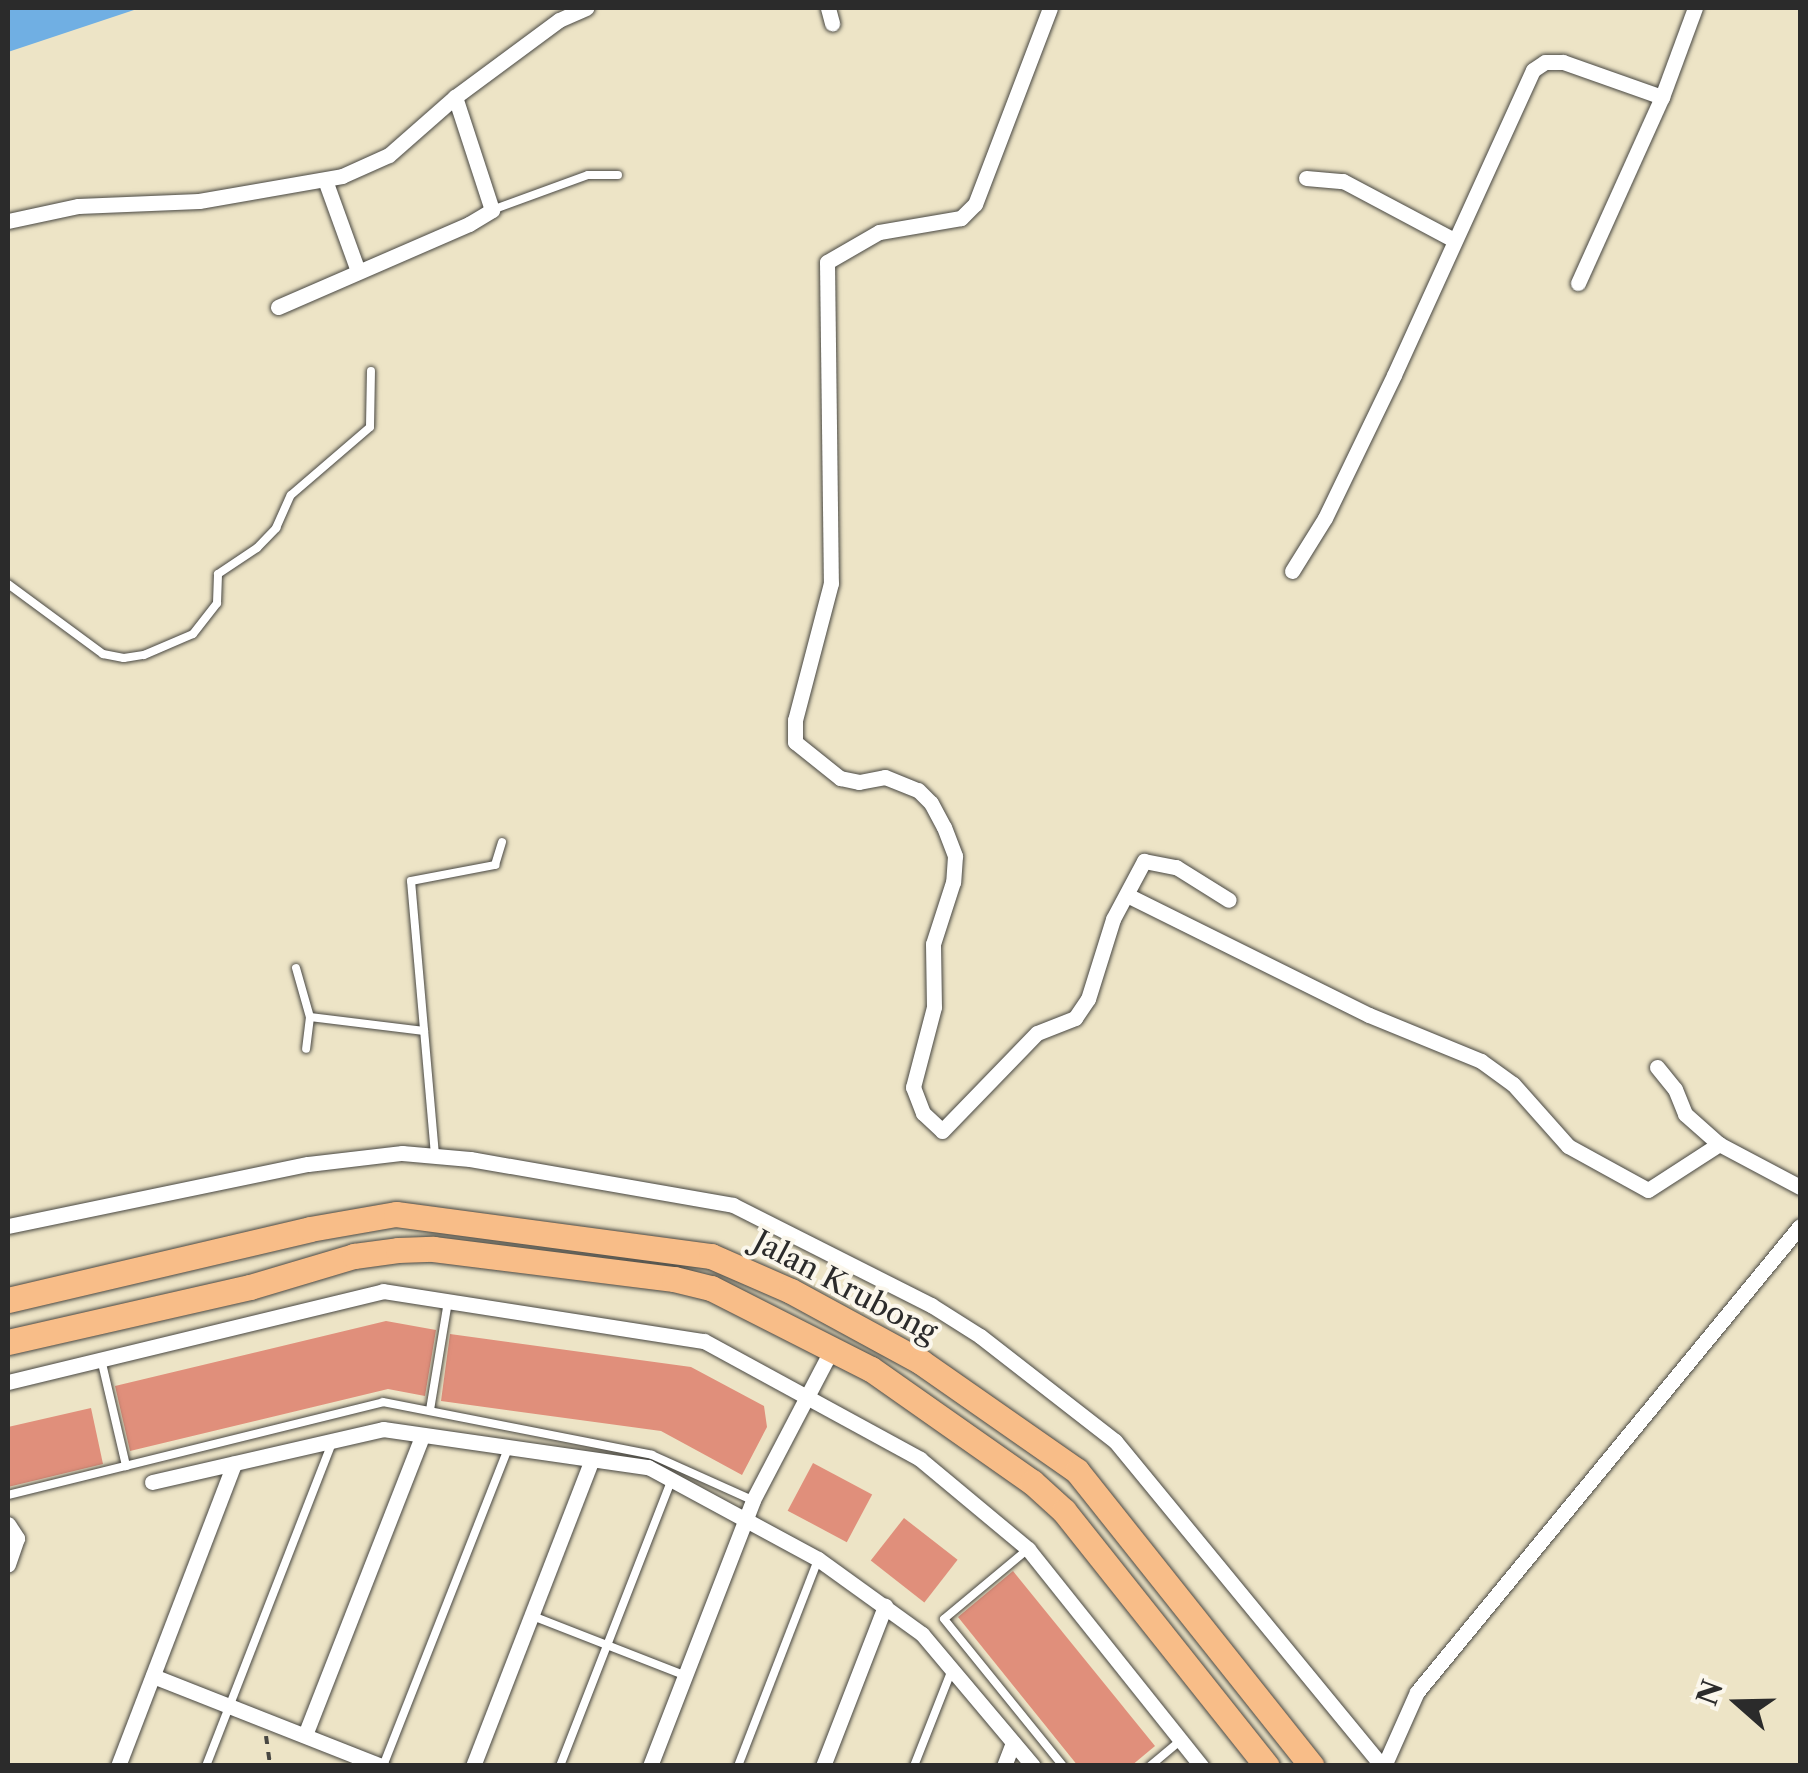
<!DOCTYPE html>
<style>
body{margin:0}
#map{position:relative;width:1808px;height:1773px;overflow:hidden;background:#ede4c6;font-family:"Libre Caslon Text",serif}
div>[style]{position:absolute}
[style*='--x']{left:calc(var(--x)*1px);top:calc(var(--y)*1px);width:calc(var(--w)*1px);rotate:calc(var(--a)*1deg)}
.water>*{inset:0;background:#70afe3}
.building>*{inset:0;background:#e08f7b;transform-origin:0 0}
.path>*{height:4px;margin-top:-2px;transform-origin:0;background:repeating-linear-gradient(90deg,#484742 0 8px,transparent 0 16px)}
.roads{filter:drop-shadow(0 0 2px #484742) drop-shadow(0 0 2px #484742)}
.service>*{height:8px;margin:-4px;padding:0 4px;transform-origin:4px;border-radius:4px;background:#fff}
.minor>*{height:15px;margin:-7.5px;padding:0 7.5px;transform-origin:7.5px;border-radius:7.5px;background:#fff}
.primary>*{height:25px;margin:-12.5px;padding:0 12.5px;transform-origin:12.5px;border-radius:12.5px;background:#f8bd88}
span{translate:-50% -50%;white-space:nowrap;text-align:center;line-height:1.15;-webkit-text-stroke:8px #fbf7ec;paint-order:stroke}
.street-label{font-size:30px;color:#2b2b2b}
.frame{position:absolute;inset:0;border:10px solid #2b2b2b;pointer-events:none}
.north{position:absolute;left:1688px;top:1653px;width:100px;height:100px;-webkit-text-stroke:8px #fbf7ec;paint-order:stroke;rotate:290deg;font-size:28px;font-weight:700;line-height:40px;text-align:center;color:#2b2b2b}
.north::after{content:'';display:block;margin:auto;width:35px;height:45px;background:#2b2b2b;clip-path:polygon(50% 0,100% 100%,50% 72%,0 100%)}
</style>
<div id="map">
<div class="water">
<div style="clip-path:polygon(8px 8px,140px 8px,8px 52px)"></div>
</div>
<div class="building">
<div style="clip-path:polygon(386px 1321px,436px 1330px,425px 1396px,388px 1389px,130px 1451px,115px 1386px)"></div>
<div style="clip-path:polygon(450px 1334px,691px 1367px,764px 1406px,767px 1427px,742px 1475px,661px 1431px,441px 1401px)"></div>
<div style="clip-path:polygon(91px 1408px,103px 1464px,8px 1487px,8px 1427px)"></div>
<div style="left:813px;top:1463px;width:67px;height:54px;rotate:28deg"></div>
<div style="left:904px;top:1518px;width:68px;height:54px;rotate:38deg"></div>
<div style="clip-path:polygon(1013px 1571px,1155px 1746px,1131px 1766px,1078px 1766px,958px 1617px)"></div>
</div>
<div class="path">
<div style="--x:266;--y:1736;--w:30;--a:82"></div>
</div>
<div class="roads">
<div class="service">
<div style="--x:492;--y:210;--w:102;--a:-20"></div>
<div style="--x:588;--y:175;--w:30;--a:0"></div>
<div style="--x:8;--y:584;--w:118;--a:36.4"></div>
<div style="--x:103;--y:654;--w:21;--a:11"></div>
<div style="--x:124;--y:658;--w:20;--a:-9"></div>
<div style="--x:144;--y:655;--w:53;--a:-23.2"></div>
<div style="--x:193;--y:634;--w:39;--a:-52"></div>
<div style="--x:217;--y:603;--w:29;--a:-88"></div>
<div style="--x:218;--y:574;--w:47;--a:-33.7"></div>
<div style="--x:257;--y:548;--w:28;--a:-46"></div>
<div style="--x:276;--y:528;--w:36;--a:-66"></div>
<div style="--x:291;--y:495;--w:104;--a:-40.7"></div>
<div style="--x:370;--y:427;--w:56;--a:-89"></div>
<div style="--x:296;--y:968;--w:51;--a:74.1"></div>
<div style="--x:310;--y:1017;--w:32;--a:97"></div>
<div style="--x:310;--y:1017;--w:115;--a:7"></div>
<div style="--x:435;--y:1155;--w:275;--a:-95"></div>
<div style="--x:411;--y:881;--w:86;--a:-10.8"></div>
<div style="--x:495;--y:865;--w:24;--a:-73"></div>
<div style="--x:101;--y:1359;--w:110;--a:76.8"></div>
<div style="--x:430;--y:1410;--w:110;--a:-80.6"></div>
<div style="--x:8;--y:1495;--w:386;--a:-13.9"></div>
<div style="--x:383;--y:1402;--w:274;--a:11.1"></div>
<div style="--x:652;--y:1455;--w:110;--a:24.2"></div>
<div style="--x:1028;--y:1549;--w:109;--a:140.2"></div>
<div style="--x:944;--y:1619;--w:189;--a:51"></div>
<div style="--x:530;--y:1615;--w:165;--a:21.3"></div>
<div style="--x:206;--y:1766;--w:347;--a:-68.7"></div>
<div style="--x:383;--y:1766;--w:341;--a:-68.5"></div>
<div style="--x:560;--y:1766;--w:306;--a:-68.7"></div>
<div style="--x:738;--y:1766;--w:221;--a:-68.8"></div>
<div style="--x:914;--y:1766;--w:101;--a:-68.5"></div>
<div style="--x:1150;--y:1766;--w:40;--a:-40"></div>
</div>
<div class="minor">
<div style="--x:828;--y:8;--w:16;--a:75"></div>
<div style="--x:1050;--y:8;--w:210;--a:110.9"></div>
<div style="--x:975;--y:204;--w:20;--a:135"></div>
<div style="--x:961;--y:218;--w:83;--a:170.3"></div>
<div style="--x:879;--y:232;--w:60;--a:150"></div>
<div style="--x:827;--y:262;--w:321;--a:89.3"></div>
<div style="--x:831;--y:583;--w:142;--a:104.7"></div>
<div style="--x:795;--y:720;--w:22;--a:90"></div>
<div style="--x:795;--y:742;--w:58;--a:38.7"></div>
<div style="--x:840;--y:778;--w:19;--a:12"></div>
<div style="--x:859;--y:782;--w:26;--a:-11"></div>
<div style="--x:885;--y:777;--w:35;--a:22"></div>
<div style="--x:918;--y:790;--w:18;--a:45"></div>
<div style="--x:931;--y:803;--w:27;--a:62"></div>
<div style="--x:944;--y:827;--w:31;--a:69"></div>
<div style="--x:955;--y:856;--w:26;--a:94"></div>
<div style="--x:953;--y:882;--w:65;--a:107.9"></div>
<div style="--x:933;--y:944;--w:63;--a:89.1"></div>
<div style="--x:934;--y:1007;--w:83;--a:104.7"></div>
<div style="--x:913;--y:1087;--w:28;--a:69"></div>
<div style="--x:923;--y:1113;--w:26;--a:43"></div>
<div style="--x:942;--y:1131;--w:136;--a:-45.9"></div>
<div style="--x:1037;--y:1033;--w:41;--a:-21.5"></div>
<div style="--x:1075;--y:1018;--w:23;--a:-56"></div>
<div style="--x:1088;--y:999;--w:84;--a:-72.6"></div>
<div style="--x:1113;--y:919;--w:66;--a:-61.9"></div>
<div style="--x:1144;--y:861;--w:33;--a:11"></div>
<div style="--x:1176;--y:867;--w:62;--a:31.9"></div>
<div style="--x:1306;--y:178;--w:37;--a:5"></div>
<div style="--x:1343;--y:181;--w:126;--a:28"></div>
<div style="--x:325;--y:180;--w:97;--a:70.1"></div>
<div style="--x:8;--y:221;--w:72;--a:-12.1"></div>
<div style="--x:78;--y:206;--w:121;--a:-2.4"></div>
<div style="--x:199;--y:201;--w:145;--a:-9.9"></div>
<div style="--x:342;--y:176;--w:51;--a:-24.1"></div>
<div style="--x:389;--y:155;--w:88;--a:-41.3"></div>
<div style="--x:455;--y:97;--w:129;--a:-36.5"></div>
<div style="--x:559;--y:20;--w:30;--a:-24"></div>
<div style="--x:1578;--y:283;--w:204;--a:-65.7"></div>
<div style="--x:1662;--y:97;--w:95;--a:-69.7"></div>
<div style="--x:278;--y:307;--w:208;--a:-23.5"></div>
<div style="--x:469;--y:224;--w:27;--a:-31"></div>
<div style="--x:492;--y:210;--w:119;--a:-108.1"></div>
<div style="--x:1292;--y:571;--w:62;--a:-58.1"></div>
<div style="--x:1325;--y:518;--w:159;--a:-64.2"></div>
<div style="--x:1394;--y:375;--w:335;--a:-65.5"></div>
<div style="--x:1533;--y:70;--w:14;--a:-34"></div>
<div style="--x:1545;--y:62;--w:18;--a:0"></div>
<div style="--x:1563;--y:62;--w:105;--a:19.5"></div>
<div style="--x:1127;--y:895;--w:270;--a:26.4"></div>
<div style="--x:1369;--y:1015;--w:121;--a:22.3"></div>
<div style="--x:1481;--y:1061;--w:39;--a:36"></div>
<div style="--x:1513;--y:1084;--w:83;--a:48.4"></div>
<div style="--x:1568;--y:1146;--w:91;--a:28.8"></div>
<div style="--x:1648;--y:1190;--w:85;--a:-32.9"></div>
<div style="--x:1657;--y:1067;--w:28;--a:51"></div>
<div style="--x:1675;--y:1089;--w:27;--a:68"></div>
<div style="--x:1685;--y:1114;--w:45;--a:41.4"></div>
<div style="--x:1719;--y:1144;--w:92;--a:28"></div>
<div style="--x:8;--y:1226;--w:306;--a:-11.7"></div>
<div style="--x:308;--y:1164;--w:95;--a:-6.7"></div>
<div style="--x:402;--y:1153;--w:68;--a:5"></div>
<div style="--x:470;--y:1159;--w:267;--a:9.9"></div>
<div style="--x:733;--y:1205;--w:222;--a:26.8"></div>
<div style="--x:931;--y:1305;--w:58;--a:32.3"></div>
<div style="--x:980;--y:1336;--w:171;--a:37.9"></div>
<div style="--x:1115;--y:1441;--w:421;--a:50.6"></div>
<div style="--x:8;--y:1382;--w:386;--a:-13.6"></div>
<div style="--x:383;--y:1291;--w:325;--a:8.9"></div>
<div style="--x:704;--y:1341;--w:246;--a:28.6"></div>
<div style="--x:920;--y:1459;--w:141;--a:39.8"></div>
<div style="--x:1028;--y:1549;--w:278;--a:51.4"></div>
<div style="--x:152;--y:1482;--w:237;--a:-12.9"></div>
<div style="--x:383;--y:1429;--w:268;--a:8.2"></div>
<div style="--x:648;--y:1467;--w:193;--a:28.4"></div>
<div style="--x:818;--y:1559;--w:128;--a:35.8"></div>
<div style="--x:922;--y:1634;--w:172;--a:49.9"></div>
<div style="--x:8;--y:1524;--w:17;--a:57"></div>
<div style="--x:17;--y:1538;--w:28;--a:109"></div>
<div style="--x:153;--y:1676;--w:246;--a:21.5"></div>
<div style="--x:305;--y:1735;--w:321;--a:-68.6"></div>
<div style="--x:118;--y:1766;--w:324;--a:-69"></div>
<div style="--x:473;--y:1766;--w:327;--a:-68.8"></div>
<div style="--x:650;--y:1766;--w:285;--a:-68.8"></div>
<div style="--x:753;--y:1500;--w:170;--a:-62.4"></div>
<div style="--x:823;--y:1766;--w:172;--a:-68.8"></div>
<div style="--x:1004;--y:1766;--w:25;--a:-69"></div>
<div style="--x:1384;--y:1766;--w:81;--a:-66"></div>
<div style="--x:1417;--y:1692;--w:603;--a:-50.58"></div>
</div>
<div class="primary">
<div style="--x:8;--y:1300;--w:310;--a:-13.2"></div>
<div style="--x:310;--y:1229;--w:87;--a:-9.9"></div>
<div style="--x:396;--y:1214;--w:318;--a:7.6"></div>
<div style="--x:711;--y:1256;--w:87;--a:23.6"></div>
<div style="--x:791;--y:1291;--w:148;--a:28.6"></div>
<div style="--x:921;--y:1362;--w:190;--a:34.9"></div>
<div style="--x:1077;--y:1471;--w:377;--a:51.5"></div>
<div style="--x:8;--y:1342;--w:248;--a:-12.8"></div>
<div style="--x:250;--y:1287;--w:109;--a:-16.6"></div>
<div style="--x:354;--y:1256;--w:44;--a:-7.8"></div>
<div style="--x:398;--y:1250;--w:35;--a:-2"></div>
<div style="--x:433;--y:1249;--w:243;--a:7.1"></div>
<div style="--x:674;--y:1279;--w:38;--a:14"></div>
<div style="--x:711;--y:1288;--w:179;--a:26.9"></div>
<div style="--x:871;--y:1369;--w:197;--a:35.1"></div>
<div style="--x:1032;--y:1482;--w:43;--a:42.2"></div>
<div style="--x:1064;--y:1511;--w:326;--a:51.5"></div>
</div>
</div>
<div class="street-label">
<span style="left:845px;top:1287px;rotate:28deg">Jalan Krubong</span>
</div>
<div class="frame"></div>
<div class="north">N</div>
</div>
